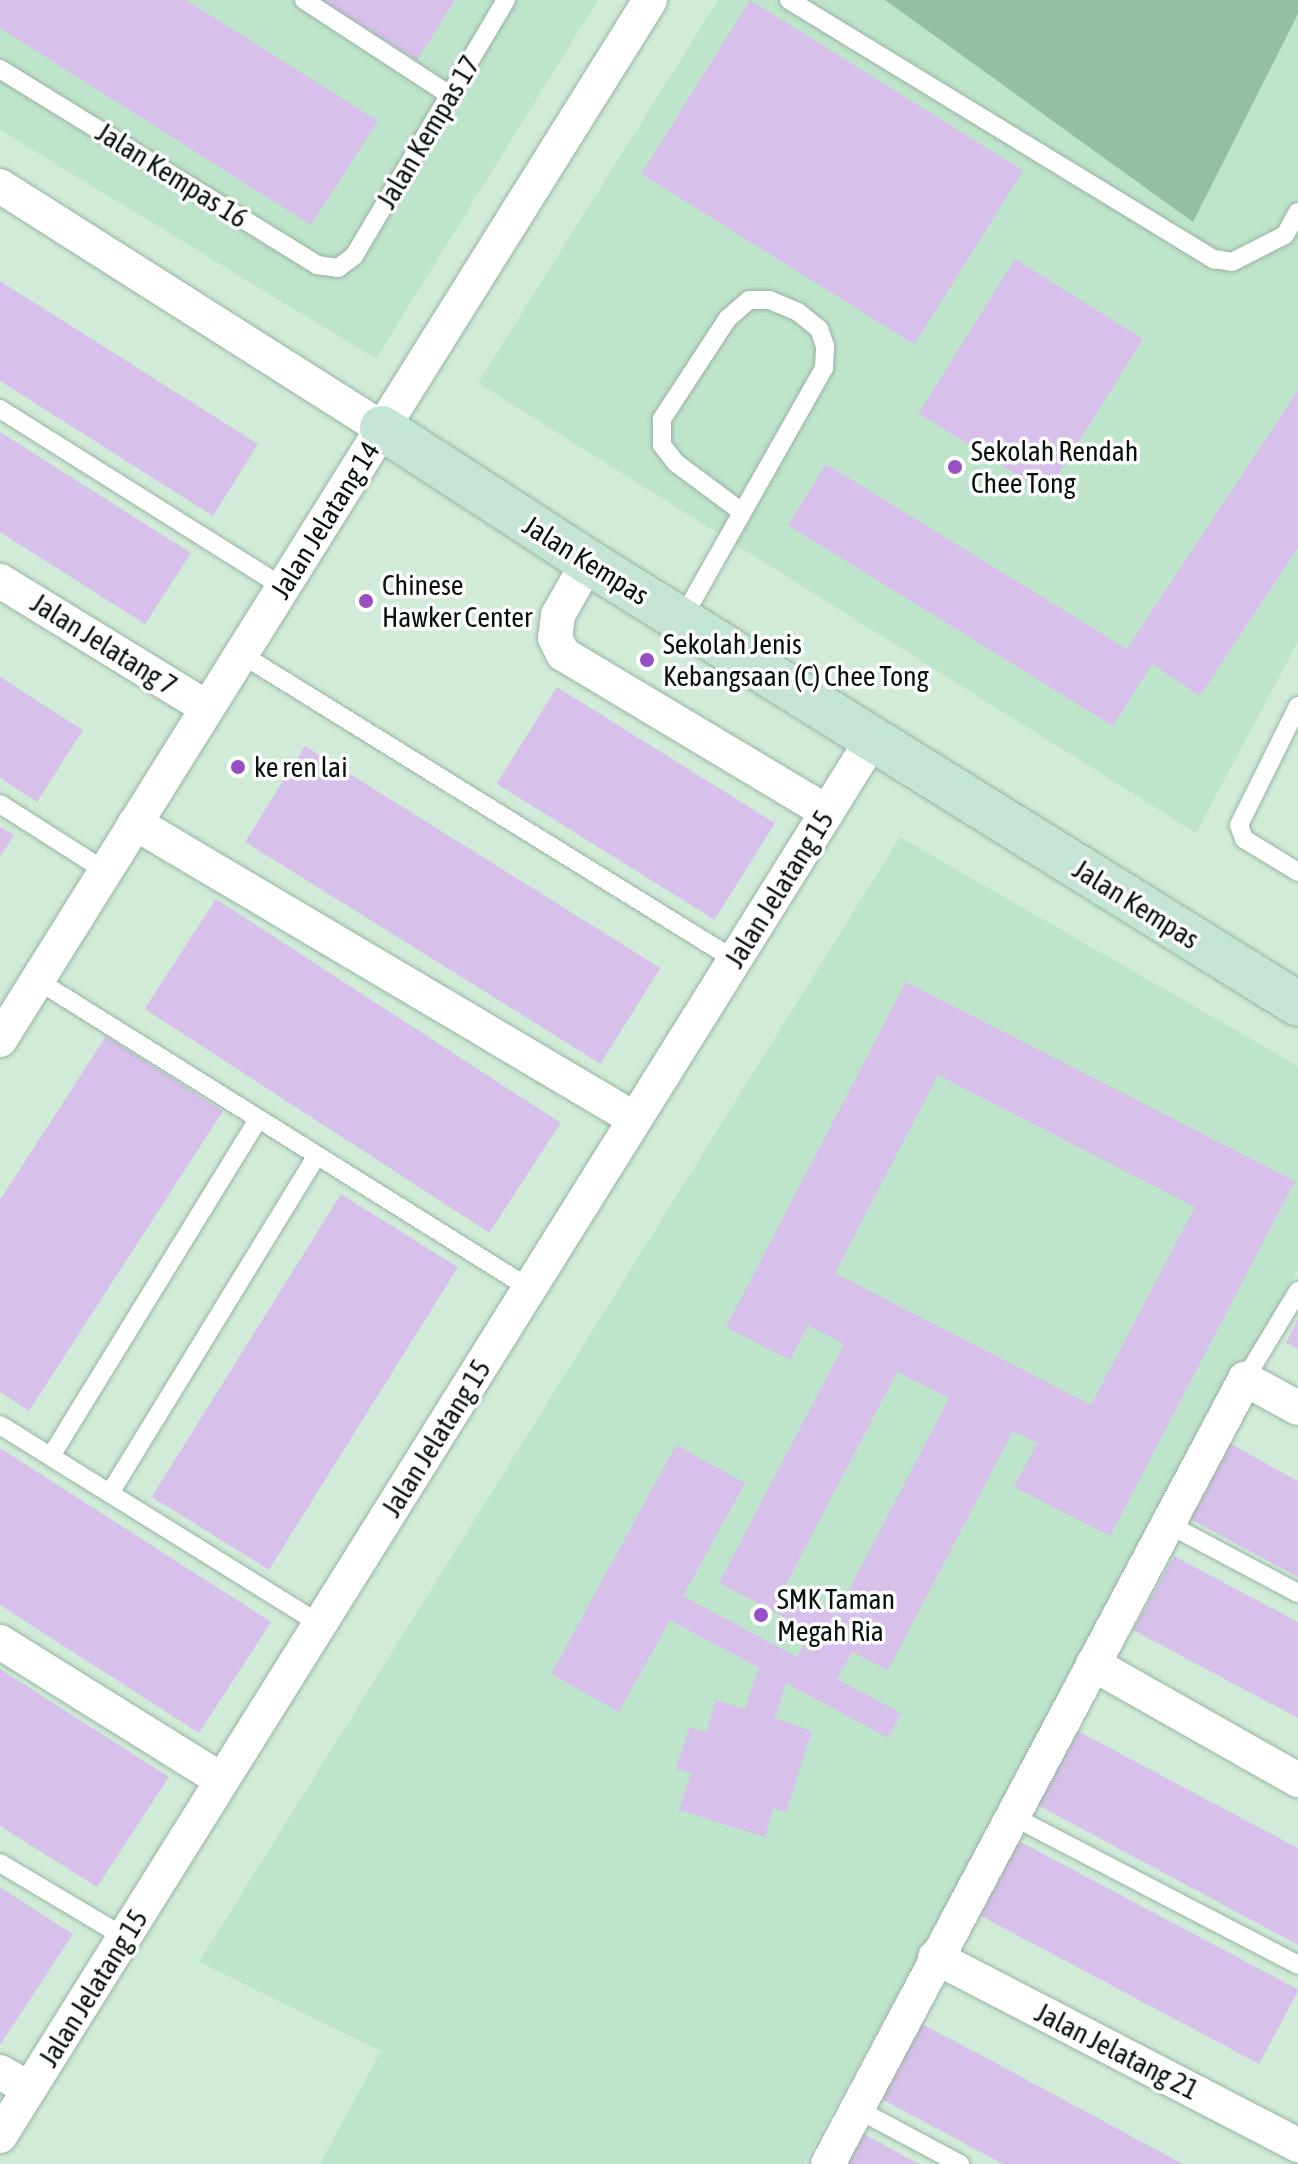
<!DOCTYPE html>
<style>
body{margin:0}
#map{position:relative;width:1298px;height:2164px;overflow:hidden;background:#d0ecd9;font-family:"Asap Condensed",sans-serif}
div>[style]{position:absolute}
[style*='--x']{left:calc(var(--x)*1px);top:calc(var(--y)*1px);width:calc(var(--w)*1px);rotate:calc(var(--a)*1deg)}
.built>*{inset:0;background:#bfe4cc}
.green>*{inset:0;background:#96bea4}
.building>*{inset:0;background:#d7c0ea;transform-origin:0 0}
.roads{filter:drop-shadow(0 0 2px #98b3a2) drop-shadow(0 0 2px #98b3a2)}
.lane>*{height:18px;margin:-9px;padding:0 9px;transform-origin:9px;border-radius:9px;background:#fff}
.street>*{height:34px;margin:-17px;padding:0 17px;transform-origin:17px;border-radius:17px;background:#fff}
.secondary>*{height:44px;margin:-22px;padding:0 22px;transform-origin:22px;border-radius:22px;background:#c4e4d4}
.dots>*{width:22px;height:22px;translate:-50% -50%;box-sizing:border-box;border:4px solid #fff;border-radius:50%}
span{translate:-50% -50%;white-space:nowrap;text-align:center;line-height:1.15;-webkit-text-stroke:7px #fff;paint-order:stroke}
.street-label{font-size:28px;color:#08120c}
.poi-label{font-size:28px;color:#08120c}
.left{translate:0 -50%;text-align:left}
</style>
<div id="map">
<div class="built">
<div style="clip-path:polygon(0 0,598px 0,376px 359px,0 130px)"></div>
<div style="clip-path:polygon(718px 0,1298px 0,1298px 642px,1196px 833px,478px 383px)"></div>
<div style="clip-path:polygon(900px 837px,1298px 1066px,1298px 1269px,804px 2164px,320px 2164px,381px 2051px,199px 1962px)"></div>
</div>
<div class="green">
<div style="clip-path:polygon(885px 0,1298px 0,1298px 14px,1193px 222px)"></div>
</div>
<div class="building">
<div style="clip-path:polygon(0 0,186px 0,378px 121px,311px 225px,0 28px)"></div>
<div style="clip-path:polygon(319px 0,455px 0,417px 60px)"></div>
<div style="left:750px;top:0;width:322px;height:205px;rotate:32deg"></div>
<div style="left:1015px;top:259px;width:151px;height:182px;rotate:32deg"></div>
<div style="clip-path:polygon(0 281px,258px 444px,213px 516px,0 381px)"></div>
<div style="clip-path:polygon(1298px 390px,1298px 548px,1200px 696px,1152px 664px,1113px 726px,788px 525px,826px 464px,1127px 649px)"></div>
<div style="clip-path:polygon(0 432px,191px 553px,145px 624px,0 532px)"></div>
<div style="clip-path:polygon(0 677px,83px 730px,37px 802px,0 778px)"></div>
<div style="left:557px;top:687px;width:257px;height:114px;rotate:32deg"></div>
<div style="left:305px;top:746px;width:419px;height:113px;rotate:32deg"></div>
<div style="clip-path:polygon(0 827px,14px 835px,0 857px)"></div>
<div style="left:216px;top:899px;width:411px;height:131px;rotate:33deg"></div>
<div style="clip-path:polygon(evenodd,906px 982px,1295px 1181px,1110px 1536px,1014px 1487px,1037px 1443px,1013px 1431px,888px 1670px,852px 1652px,837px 1679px,901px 1713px,888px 1738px,786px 1683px,775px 1718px,812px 1731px,786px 1812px,773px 1808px,765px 1837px,679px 1810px,691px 1773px,676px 1769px,689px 1727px,706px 1732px,716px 1700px,745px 1709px,759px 1668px,670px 1620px,619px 1712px,551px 1674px,676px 1445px,745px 1483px,683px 1596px,797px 1657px,811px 1631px,719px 1583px,844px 1344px,808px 1325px,790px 1360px,726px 1327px,906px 982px,938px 1075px,1195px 1207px,1091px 1405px,835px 1273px,938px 1075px,906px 982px,897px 1372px,949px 1398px,836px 1615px,784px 1588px,897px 1372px)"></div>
<div style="clip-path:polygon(106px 1036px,223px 1111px,29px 1411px,0 1392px,0 1200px)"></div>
<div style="left:341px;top:1194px;width:138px;height:357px;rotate:32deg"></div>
<div style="clip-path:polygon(1298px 1319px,1298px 1349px,1286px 1343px)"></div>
<div style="clip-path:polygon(1231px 1444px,1298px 1481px,1298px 1577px,1190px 1519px)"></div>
<div style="clip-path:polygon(0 1448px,271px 1622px,199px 1733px,0 1605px)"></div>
<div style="clip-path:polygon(1174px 1556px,1298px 1622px,1298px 1718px,1133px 1630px)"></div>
<div style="clip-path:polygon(0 1669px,169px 1777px,97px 1887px,0 1826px)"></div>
<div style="clip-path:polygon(1074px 1729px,1298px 1848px,1298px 1945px,1034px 1803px)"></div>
<div style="left:1017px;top:1840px;width:319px;height:84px;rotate:28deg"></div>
<div style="clip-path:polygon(0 1887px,73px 1934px,0 2045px)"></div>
<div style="clip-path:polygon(918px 2022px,979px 2054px,1183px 2164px,1003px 2164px,878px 2097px)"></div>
<div style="clip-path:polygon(862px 2133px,919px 2164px,845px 2164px)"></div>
</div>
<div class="roads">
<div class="lane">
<div style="--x:304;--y:0;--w:174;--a:33.1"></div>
<div style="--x:789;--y:0;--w:498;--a:31.4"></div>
<div style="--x:1214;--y:259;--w:18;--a:9"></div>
<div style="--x:1232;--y:262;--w:59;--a:-27"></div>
<div style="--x:0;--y:69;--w:373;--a:31.7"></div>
<div style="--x:317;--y:265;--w:21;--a:8"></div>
<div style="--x:338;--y:268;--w:20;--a:-37"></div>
<div style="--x:354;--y:256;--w:298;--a:-59.3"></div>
<div style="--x:1285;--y:235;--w:26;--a:-61"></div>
<div style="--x:0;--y:409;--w:334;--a:32.2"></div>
<div style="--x:682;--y:619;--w:288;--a:-60.5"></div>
<div style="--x:824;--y:368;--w:22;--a:-87"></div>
<div style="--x:825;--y:346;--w:18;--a:-109"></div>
<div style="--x:819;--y:329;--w:27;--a:-141"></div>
<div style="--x:798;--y:312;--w:30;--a:-157"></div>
<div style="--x:770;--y:300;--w:21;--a:180"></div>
<div style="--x:749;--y:300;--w:28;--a:139"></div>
<div style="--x:728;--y:318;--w:121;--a:123.2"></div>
<div style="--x:662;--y:419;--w:26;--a:90"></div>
<div style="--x:662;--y:445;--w:23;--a:52"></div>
<div style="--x:676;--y:463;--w:82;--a:36.6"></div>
<div style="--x:241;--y:654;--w:581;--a:31.78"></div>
<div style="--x:1298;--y:706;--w:133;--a:116.4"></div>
<div style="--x:1239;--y:825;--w:15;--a:70"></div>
<div style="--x:1244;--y:839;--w:63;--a:31.4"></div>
<div style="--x:0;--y:804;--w:125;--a:32.5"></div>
<div style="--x:37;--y:980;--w:580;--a:32.05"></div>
<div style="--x:1245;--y:1379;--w:103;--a:-58.9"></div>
<div style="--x:0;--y:1425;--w:377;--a:31.9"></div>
<div style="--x:51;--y:1456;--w:393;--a:-58.4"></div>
<div style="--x:110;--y:1493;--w:394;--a:-58.5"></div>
<div style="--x:1168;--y:1524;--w:147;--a:28"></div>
<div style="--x:1012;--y:1816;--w:322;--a:27.5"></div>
<div style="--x:0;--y:1863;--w:144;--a:30.8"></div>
<div style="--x:857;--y:2109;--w:117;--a:28.1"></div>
</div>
<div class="street">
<div style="--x:0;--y:186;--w:452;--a:32.4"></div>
<div style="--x:588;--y:562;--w:61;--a:119.5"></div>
<div style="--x:558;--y:615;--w:23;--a:97"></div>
<div style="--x:555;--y:638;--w:18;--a:63"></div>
<div style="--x:563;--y:654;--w:308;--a:30.9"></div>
<div style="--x:0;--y:581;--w:243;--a:31.5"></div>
<div style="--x:135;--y:823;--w:581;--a:30.63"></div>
<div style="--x:0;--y:1040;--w:1226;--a:-57.99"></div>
<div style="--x:0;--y:1642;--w:261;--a:31.9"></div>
<div style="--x:1093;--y:1664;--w:236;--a:29.5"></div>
<div style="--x:935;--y:1957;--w:409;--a:27.4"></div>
<div style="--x:0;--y:2072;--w:34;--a:30"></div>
<div style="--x:0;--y:2136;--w:1646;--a:-58.01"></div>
<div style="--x:828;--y:2164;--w:889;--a:-62.02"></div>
<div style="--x:1245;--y:1379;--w:60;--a:28.7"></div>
</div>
<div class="secondary">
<div style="--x:382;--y:428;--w:246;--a:33"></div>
<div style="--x:588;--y:562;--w:836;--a:31.9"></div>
</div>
</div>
<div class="dots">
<div style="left:955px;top:467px;background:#9750c3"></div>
<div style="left:366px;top:601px;background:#9750c3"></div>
<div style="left:647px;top:660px;background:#9750c3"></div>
<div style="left:238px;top:767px;background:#9750c3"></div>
<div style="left:761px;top:1615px;background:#9750c3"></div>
</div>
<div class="street-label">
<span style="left:428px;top:132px;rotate:-59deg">Jalan Kempas 17</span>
<span style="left:172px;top:175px;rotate:32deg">Jalan Kempas 16</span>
<span style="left:325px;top:520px;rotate:-58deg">Jalan Jelatang 14</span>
<span style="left:586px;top:560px;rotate:32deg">Jalan Kempas</span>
<span style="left:104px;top:644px;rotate:32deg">Jalan Jelatang 7</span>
<span style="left:779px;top:889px;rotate:-58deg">Jalan Jelatang 15</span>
<span style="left:1136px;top:904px;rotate:32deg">Jalan Kempas</span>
<span style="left:436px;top:1438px;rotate:-58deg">Jalan Jelatang 15</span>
<span style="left:93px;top:1988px;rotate:-58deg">Jalan Jelatang 15</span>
<span style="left:1117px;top:2051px;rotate:27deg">Jalan Jelatang 21</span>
</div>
<div class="poi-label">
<span class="left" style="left:971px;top:467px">Sekolah Rendah<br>Chee Tong</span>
<span class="left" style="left:382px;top:601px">Chinese<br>Hawker Center</span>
<span class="left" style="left:663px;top:660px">Sekolah Jenis<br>Kebangsaan (C) Chee Tong</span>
<span class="left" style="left:254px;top:767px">ke ren lai</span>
<span class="left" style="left:777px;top:1615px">SMK Taman<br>Megah Ria</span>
</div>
</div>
